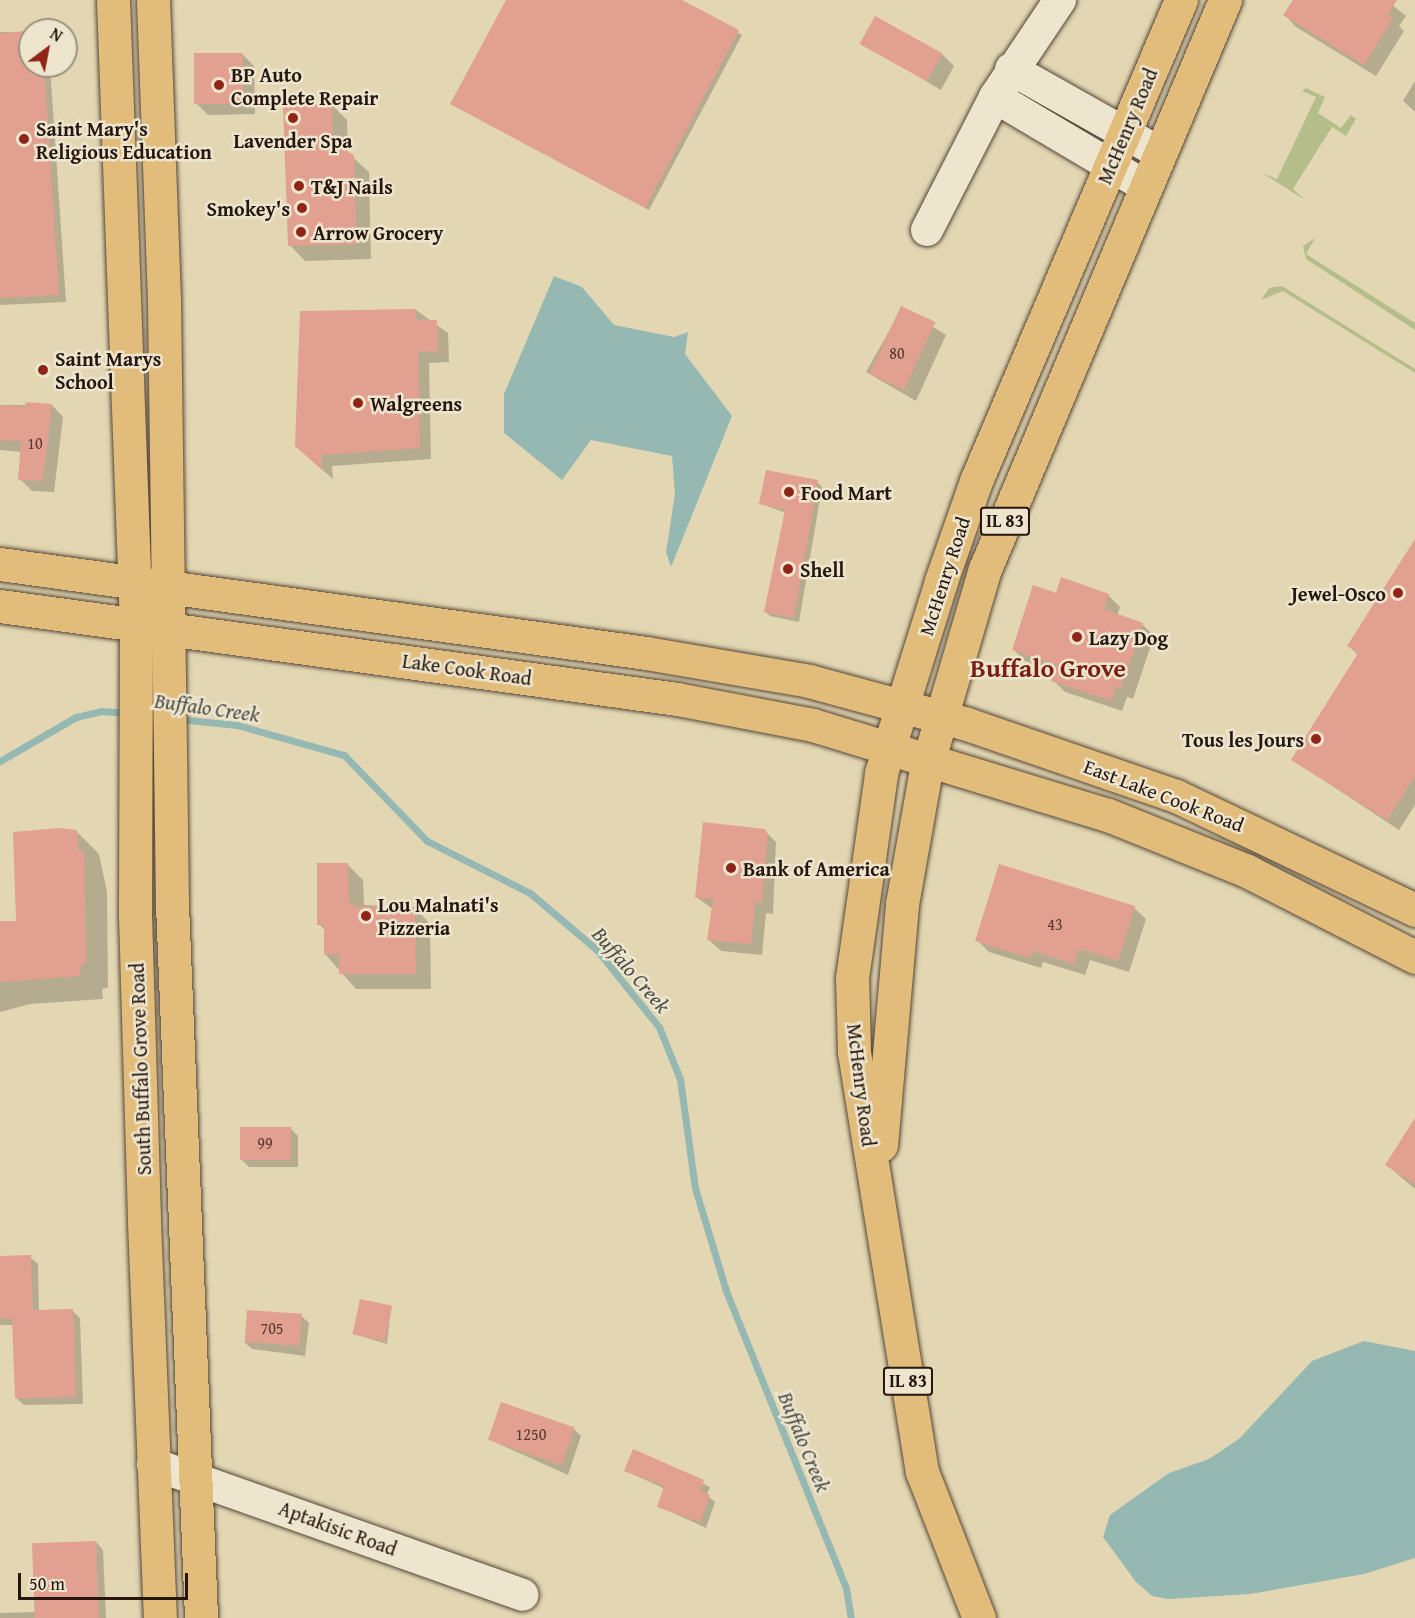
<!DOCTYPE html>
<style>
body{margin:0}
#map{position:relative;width:1415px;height:1618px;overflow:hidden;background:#e3d7b3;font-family:"Gentium Book Plus",serif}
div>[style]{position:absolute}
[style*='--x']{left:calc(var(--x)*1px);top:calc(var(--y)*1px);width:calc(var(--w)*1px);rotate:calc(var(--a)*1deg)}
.green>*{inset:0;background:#b5be8b}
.water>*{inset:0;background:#96b8b2}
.shadow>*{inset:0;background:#0003}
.stream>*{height:7px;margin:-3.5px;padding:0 3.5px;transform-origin:3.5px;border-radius:3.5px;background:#96b8b2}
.building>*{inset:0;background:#e2a090;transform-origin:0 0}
.roads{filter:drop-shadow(0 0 2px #554638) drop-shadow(0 0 2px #554638)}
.minor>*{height:32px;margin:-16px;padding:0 16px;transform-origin:16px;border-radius:16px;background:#ede5ce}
.major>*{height:33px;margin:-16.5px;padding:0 16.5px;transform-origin:16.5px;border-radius:16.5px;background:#e2bc7a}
.dots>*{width:16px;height:16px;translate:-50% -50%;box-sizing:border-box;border:3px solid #ede5ce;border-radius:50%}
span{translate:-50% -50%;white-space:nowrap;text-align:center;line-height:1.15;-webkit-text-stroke:5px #ede5ce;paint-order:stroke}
.number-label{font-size:16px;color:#55382f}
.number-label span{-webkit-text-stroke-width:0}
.shield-label span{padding:2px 4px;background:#ede5ce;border:2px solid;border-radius:4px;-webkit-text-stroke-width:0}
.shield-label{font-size:18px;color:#26160f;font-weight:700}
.poi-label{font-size:20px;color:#26160f;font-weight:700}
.left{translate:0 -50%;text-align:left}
.right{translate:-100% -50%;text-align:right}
.street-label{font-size:20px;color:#26160f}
.water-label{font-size:21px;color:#4d4f48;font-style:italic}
.district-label{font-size:26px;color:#7a1f14;font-weight:700}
.north{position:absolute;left:18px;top:18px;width:60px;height:60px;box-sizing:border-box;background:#ede5ce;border:2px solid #9d9282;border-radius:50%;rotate:32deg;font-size:16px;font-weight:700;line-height:24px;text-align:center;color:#26160f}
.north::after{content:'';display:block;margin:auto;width:21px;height:27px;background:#8f2418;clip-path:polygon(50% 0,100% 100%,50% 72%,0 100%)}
.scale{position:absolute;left:18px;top:1573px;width:170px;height:27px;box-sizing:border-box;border:3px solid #26160f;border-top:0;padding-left:8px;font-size:18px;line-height:21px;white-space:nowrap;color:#26160f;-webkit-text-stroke:4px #ede5ce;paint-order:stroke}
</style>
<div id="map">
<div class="green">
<div style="clip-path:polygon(1306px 88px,1325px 97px,1318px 113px,1341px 128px,1351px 115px,1356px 119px,1346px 136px,1332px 127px,1293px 189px,1305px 200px,1262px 173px,1277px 179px,1316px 97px,1302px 91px)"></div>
<div style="clip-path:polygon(1315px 238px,1306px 254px,1415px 323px,1415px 330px,1306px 259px,1303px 246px)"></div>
<div style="clip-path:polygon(1282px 286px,1415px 369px,1415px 373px,1283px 291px,1261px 300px,1269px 288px)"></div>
</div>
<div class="water">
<div style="clip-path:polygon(554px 276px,582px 287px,614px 325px,674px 337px,688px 332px,685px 354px,732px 416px,671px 567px,666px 552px,675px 494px,672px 456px,591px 440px,562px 480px,504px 433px,504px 394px)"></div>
<div style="clip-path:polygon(1364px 1341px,1415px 1351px,1415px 1558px,1364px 1574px,1250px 1594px,1168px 1599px,1152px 1596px,1136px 1582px,1103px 1537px,1110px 1515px,1169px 1473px,1209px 1459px,1239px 1439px,1312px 1361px)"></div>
</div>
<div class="shadow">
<div style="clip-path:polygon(507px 0,679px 0,742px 35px,649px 210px,452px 104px)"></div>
<div style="clip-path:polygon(1294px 0,1386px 0,1406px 16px,1399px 26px,1404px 31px,1376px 76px,1296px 27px,1285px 15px)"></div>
<div style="clip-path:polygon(0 32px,30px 32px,30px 66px,50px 66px,66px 302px,0 305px)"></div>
<div style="clip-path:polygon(862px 43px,942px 54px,954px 66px,941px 90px)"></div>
<div style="clip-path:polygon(242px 54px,254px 66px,255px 114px,208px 115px,196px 103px)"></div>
<div style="clip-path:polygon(1415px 81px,1415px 112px,1403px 101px)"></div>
<div style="clip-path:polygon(331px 104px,347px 120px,348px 153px,369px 172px,371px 259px,305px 261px,290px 245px)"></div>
<div style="clip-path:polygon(902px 308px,946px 335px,916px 401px,866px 372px)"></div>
<div style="clip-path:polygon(416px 310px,448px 333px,449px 362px,429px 363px,431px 459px,332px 466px,333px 479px,309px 458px)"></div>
<div style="clip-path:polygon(0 405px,52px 405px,63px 417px,54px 492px,32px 491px,20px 479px,22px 452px,0 450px)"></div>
<div style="clip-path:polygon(817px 482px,822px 487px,799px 622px,770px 616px,765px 611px,786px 513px,761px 504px)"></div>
<div style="clip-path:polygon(1415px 542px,1415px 805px,1399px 830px,1293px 760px,1358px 655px,1349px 646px)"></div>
<div style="clip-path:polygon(1057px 595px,1108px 595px,1120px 607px,1117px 616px,1142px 624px,1154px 636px,1133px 699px,1127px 697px,1122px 711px,1065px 692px,1053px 680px,1056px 671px,1025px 661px,1014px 650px)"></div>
<div style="clip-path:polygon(764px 830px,776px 842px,773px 914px,766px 913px,762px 955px,721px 951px,709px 940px,713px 909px,696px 897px)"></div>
<div style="clip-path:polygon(76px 831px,99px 854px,107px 892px,108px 987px,102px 989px,103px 999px,30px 1004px,0 1012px,0 923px,18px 922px)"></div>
<div style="clip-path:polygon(348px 865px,363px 880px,364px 905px,415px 908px,430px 924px,431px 989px,356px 989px,325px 954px,325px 930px,319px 924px)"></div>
<div style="clip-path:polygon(1134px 908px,1146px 919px,1129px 972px,1090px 960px,1085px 975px,1043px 962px,1041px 968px,989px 952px,977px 940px)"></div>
<div style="clip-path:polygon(1415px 1121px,1415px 1189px,1387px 1165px)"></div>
<div style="clip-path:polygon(290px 1128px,298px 1136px,298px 1167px,249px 1167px,241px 1159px)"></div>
<div style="clip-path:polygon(30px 1257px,38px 1264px,39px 1312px,73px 1311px,80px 1318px,83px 1404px,24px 1405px,16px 1398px,14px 1325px,0 1325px,0 1258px)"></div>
<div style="clip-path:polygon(391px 1308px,387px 1344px,354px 1334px)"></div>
<div style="clip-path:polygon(301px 1316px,309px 1323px,305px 1356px,252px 1349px,244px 1342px)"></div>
<div style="clip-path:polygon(574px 1429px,581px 1436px,568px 1475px,490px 1440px)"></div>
<div style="clip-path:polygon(633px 1451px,710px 1487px,707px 1495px,715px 1502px,706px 1528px,658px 1506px,665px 1489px,626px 1471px)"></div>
<div style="clip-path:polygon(96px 1542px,103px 1550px,106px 1618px,0 1618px,0 1613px,36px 1612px)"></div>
</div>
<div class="stream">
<div style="--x:178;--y:719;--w:59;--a:5.8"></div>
<div style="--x:237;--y:725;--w:111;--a:15.7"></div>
<div style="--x:344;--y:755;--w:120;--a:46"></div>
<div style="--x:427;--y:841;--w:115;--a:26.8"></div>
<div style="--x:530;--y:893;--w:88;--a:40.4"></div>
<div style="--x:597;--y:950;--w:99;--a:51.2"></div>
<div style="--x:659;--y:1027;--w:56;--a:68"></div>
<div style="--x:680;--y:1079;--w:110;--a:82.2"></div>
<div style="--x:695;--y:1188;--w:108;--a:73.2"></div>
<div style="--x:726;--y:1291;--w:320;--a:68"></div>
<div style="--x:846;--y:1588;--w:30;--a:81"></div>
<div style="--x:0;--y:761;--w:88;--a:-30.1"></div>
<div style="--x:76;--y:717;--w:26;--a:-13"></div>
<div style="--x:101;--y:711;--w:28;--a:4"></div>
</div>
<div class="building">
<div style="clip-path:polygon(506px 0,682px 0,739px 30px,645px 208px,450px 104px)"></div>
<div style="clip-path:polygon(1293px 0,1397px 0,1388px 15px,1393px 18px,1364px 65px,1283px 15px)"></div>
<div style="left:875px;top:16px;width:77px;height:32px;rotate:29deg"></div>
<div style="clip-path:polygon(30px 31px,30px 66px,44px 66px,59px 295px,0 298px,0 33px)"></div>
<div style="left:194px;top:53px;width:49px;height:51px"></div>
<div style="clip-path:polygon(332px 102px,333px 143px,354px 155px,357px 244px,288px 246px,283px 104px)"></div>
<div style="left:901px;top:306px;width:38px;height:75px;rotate:25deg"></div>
<div style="clip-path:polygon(416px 309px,416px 320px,437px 320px,438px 351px,418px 352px,420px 448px,321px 455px,322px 470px,295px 446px,300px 311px)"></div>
<div style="clip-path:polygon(26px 402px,52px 404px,43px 481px,18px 480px,21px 441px,0 440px,0 405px,25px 407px)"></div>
<div style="clip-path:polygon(766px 470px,818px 480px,794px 618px,764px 612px,785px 510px,759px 504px)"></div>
<div style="clip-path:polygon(1415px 539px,1415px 776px,1387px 820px,1291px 760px,1358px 653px,1347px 646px)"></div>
<div style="clip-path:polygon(1061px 577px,1109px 594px,1104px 609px,1143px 623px,1121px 688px,1116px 686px,1111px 701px,1051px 681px,1057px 665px,1012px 650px,1033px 585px,1056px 593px)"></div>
<div style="clip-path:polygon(703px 822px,765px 829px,768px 835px,762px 903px,755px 902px,751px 944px,707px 940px,713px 899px,695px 898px)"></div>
<div style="clip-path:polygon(59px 828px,77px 830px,78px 850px,84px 850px,86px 964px,80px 966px,80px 976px,0 982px,0 921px,16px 921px,13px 832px)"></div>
<div style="clip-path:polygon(317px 863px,348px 863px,349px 903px,357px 907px,415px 907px,416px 974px,339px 974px,339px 954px,324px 955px,324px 925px,317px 925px)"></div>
<div style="clip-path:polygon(999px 864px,1135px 906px,1118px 961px,1079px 949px,1074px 964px,1032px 951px,1030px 958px,975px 941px)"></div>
<div style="clip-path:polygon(1415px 1118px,1415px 1184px,1385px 1165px)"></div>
<div style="left:240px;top:1127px;width:51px;height:33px"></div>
<div style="clip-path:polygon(31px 1255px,33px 1310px,73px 1309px,76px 1397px,15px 1398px,12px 1318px,0 1318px,0 1256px)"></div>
<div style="left:360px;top:1299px;width:33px;height:36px;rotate:12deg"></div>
<div style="left:247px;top:1310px;width:55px;height:32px;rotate:4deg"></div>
<div style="left:501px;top:1402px;width:78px;height:40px;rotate:19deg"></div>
<div style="clip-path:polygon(633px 1449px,704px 1480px,700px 1491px,710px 1495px,700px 1522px,657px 1507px,664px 1486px,624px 1471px)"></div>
<div style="left:96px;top:1541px;width:77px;height:64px;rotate:88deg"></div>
</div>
<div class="roads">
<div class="minor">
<div style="--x:1011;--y:69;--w:171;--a:29.4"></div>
<div style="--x:995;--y:97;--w:174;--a:30.7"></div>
<div style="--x:927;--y:230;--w:149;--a:-62.9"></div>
<div style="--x:995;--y:97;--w:117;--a:-56.2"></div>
<div style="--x:153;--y:1464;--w:392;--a:19.5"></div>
</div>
<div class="major">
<div style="--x:113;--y:0;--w:624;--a:87.89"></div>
<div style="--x:136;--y:624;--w:291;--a:90.2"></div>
<div style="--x:135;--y:915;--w:307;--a:88.3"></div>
<div style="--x:144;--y:1222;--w:396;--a:87.7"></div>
<div style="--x:153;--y:0;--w:301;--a:87.9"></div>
<div style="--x:164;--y:301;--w:603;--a:89.24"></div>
<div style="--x:172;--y:904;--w:715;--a:87.67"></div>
<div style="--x:0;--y:564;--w:652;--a:7.84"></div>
<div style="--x:646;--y:653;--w:165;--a:9.7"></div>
<div style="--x:809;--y:681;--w:164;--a:15.2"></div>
<div style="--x:967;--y:724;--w:221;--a:19"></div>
<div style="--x:1176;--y:796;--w:265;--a:25.5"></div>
<div style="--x:0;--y:606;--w:683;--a:7.82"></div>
<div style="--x:677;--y:699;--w:138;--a:10.8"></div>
<div style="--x:813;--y:725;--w:308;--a:17"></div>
<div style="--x:1108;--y:815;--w:150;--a:21.9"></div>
<div style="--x:1247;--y:871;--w:189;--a:27.1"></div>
<div style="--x:881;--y:1145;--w:242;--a:-85"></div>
<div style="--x:902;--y:904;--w:137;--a:-79.9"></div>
<div style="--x:926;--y:769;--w:209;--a:-73.6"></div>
<div style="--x:985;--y:569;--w:618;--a:-67.13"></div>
<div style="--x:979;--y:1618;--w:157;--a:-111.3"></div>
<div style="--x:922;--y:1472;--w:425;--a:-99.2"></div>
<div style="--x:854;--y:1052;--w:74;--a:-91.5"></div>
<div style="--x:852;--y:978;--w:207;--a:-81.9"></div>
<div style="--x:881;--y:773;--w:201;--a:-72.6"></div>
<div style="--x:941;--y:581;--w:106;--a:-70.7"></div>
<div style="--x:976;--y:481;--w:523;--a:-66.92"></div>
</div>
</div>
<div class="dots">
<div style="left:219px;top:85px;background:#8f2418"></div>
<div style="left:293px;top:118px;background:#8f2418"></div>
<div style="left:24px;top:139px;background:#8f2418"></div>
<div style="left:299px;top:186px;background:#8f2418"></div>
<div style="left:302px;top:208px;background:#8f2418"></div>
<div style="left:301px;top:232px;background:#8f2418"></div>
<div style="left:43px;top:370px;background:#8f2418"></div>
<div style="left:358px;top:403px;background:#8f2418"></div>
<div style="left:789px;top:492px;background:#8f2418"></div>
<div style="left:788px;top:569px;background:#8f2418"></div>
<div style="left:1398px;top:593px;background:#8f2418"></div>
<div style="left:1077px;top:637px;background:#8f2418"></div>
<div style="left:1316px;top:739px;background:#8f2418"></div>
<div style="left:731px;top:868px;background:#8f2418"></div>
<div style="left:366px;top:916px;background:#8f2418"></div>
</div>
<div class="number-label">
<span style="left:897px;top:353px">80</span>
<span style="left:35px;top:443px">10</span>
<span style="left:1055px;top:924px">43</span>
<span style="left:265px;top:1143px">99</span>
<span style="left:272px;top:1328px">705</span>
<span style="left:531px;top:1434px">1250</span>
</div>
<div class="shield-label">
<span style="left:1005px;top:521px">IL 83</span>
<span style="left:908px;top:1381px">IL 83</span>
</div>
<div class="poi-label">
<span class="left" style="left:231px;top:86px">BP Auto<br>Complete Repair</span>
<span class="left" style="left:36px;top:140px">Saint Mary's<br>Religious Education</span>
<span style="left:293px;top:140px">Lavender Spa</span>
<span class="left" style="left:311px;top:186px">T&amp;J Nails</span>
<span class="right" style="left:290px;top:208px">Smokey's</span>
<span class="left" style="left:313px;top:232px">Arrow Grocery</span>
<span class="left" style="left:55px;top:370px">Saint Marys<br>School</span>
<span class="left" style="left:370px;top:403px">Walgreens</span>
<span class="left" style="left:801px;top:492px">Food Mart</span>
<span class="left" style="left:800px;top:569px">Shell</span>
<span class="right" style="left:1386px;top:593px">Jewel-Osco</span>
<span class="left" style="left:1089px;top:637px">Lazy Dog</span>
<span class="right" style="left:1304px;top:739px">Tous les Jours</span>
<span class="left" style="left:743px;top:868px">Bank of America</span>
<span class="left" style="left:378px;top:916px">Lou Malnati's<br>Pizzeria</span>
</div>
<div class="street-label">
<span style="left:1127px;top:126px;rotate:-67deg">McHenry Road</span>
<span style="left:944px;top:576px;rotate:-72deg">McHenry Road</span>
<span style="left:467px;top:669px;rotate:8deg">Lake Cook Road</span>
<span style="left:1164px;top:795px;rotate:21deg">East Lake Cook Road</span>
<span style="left:140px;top:1069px;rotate:-92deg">South Buffalo Grove Road</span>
<span style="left:862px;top:1085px;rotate:83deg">McHenry Road</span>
<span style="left:338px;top:1528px;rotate:20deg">Aptakisic Road</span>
</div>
<div class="water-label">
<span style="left:207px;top:708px;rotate:8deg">Buffalo Creek</span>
<span style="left:631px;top:970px;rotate:49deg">Buffalo Creek</span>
<span style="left:804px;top:1442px;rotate:68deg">Buffalo Creek</span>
</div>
<div class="district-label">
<span style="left:1048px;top:668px">Buffalo Grove</span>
</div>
<div class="north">N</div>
<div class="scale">50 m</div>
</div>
